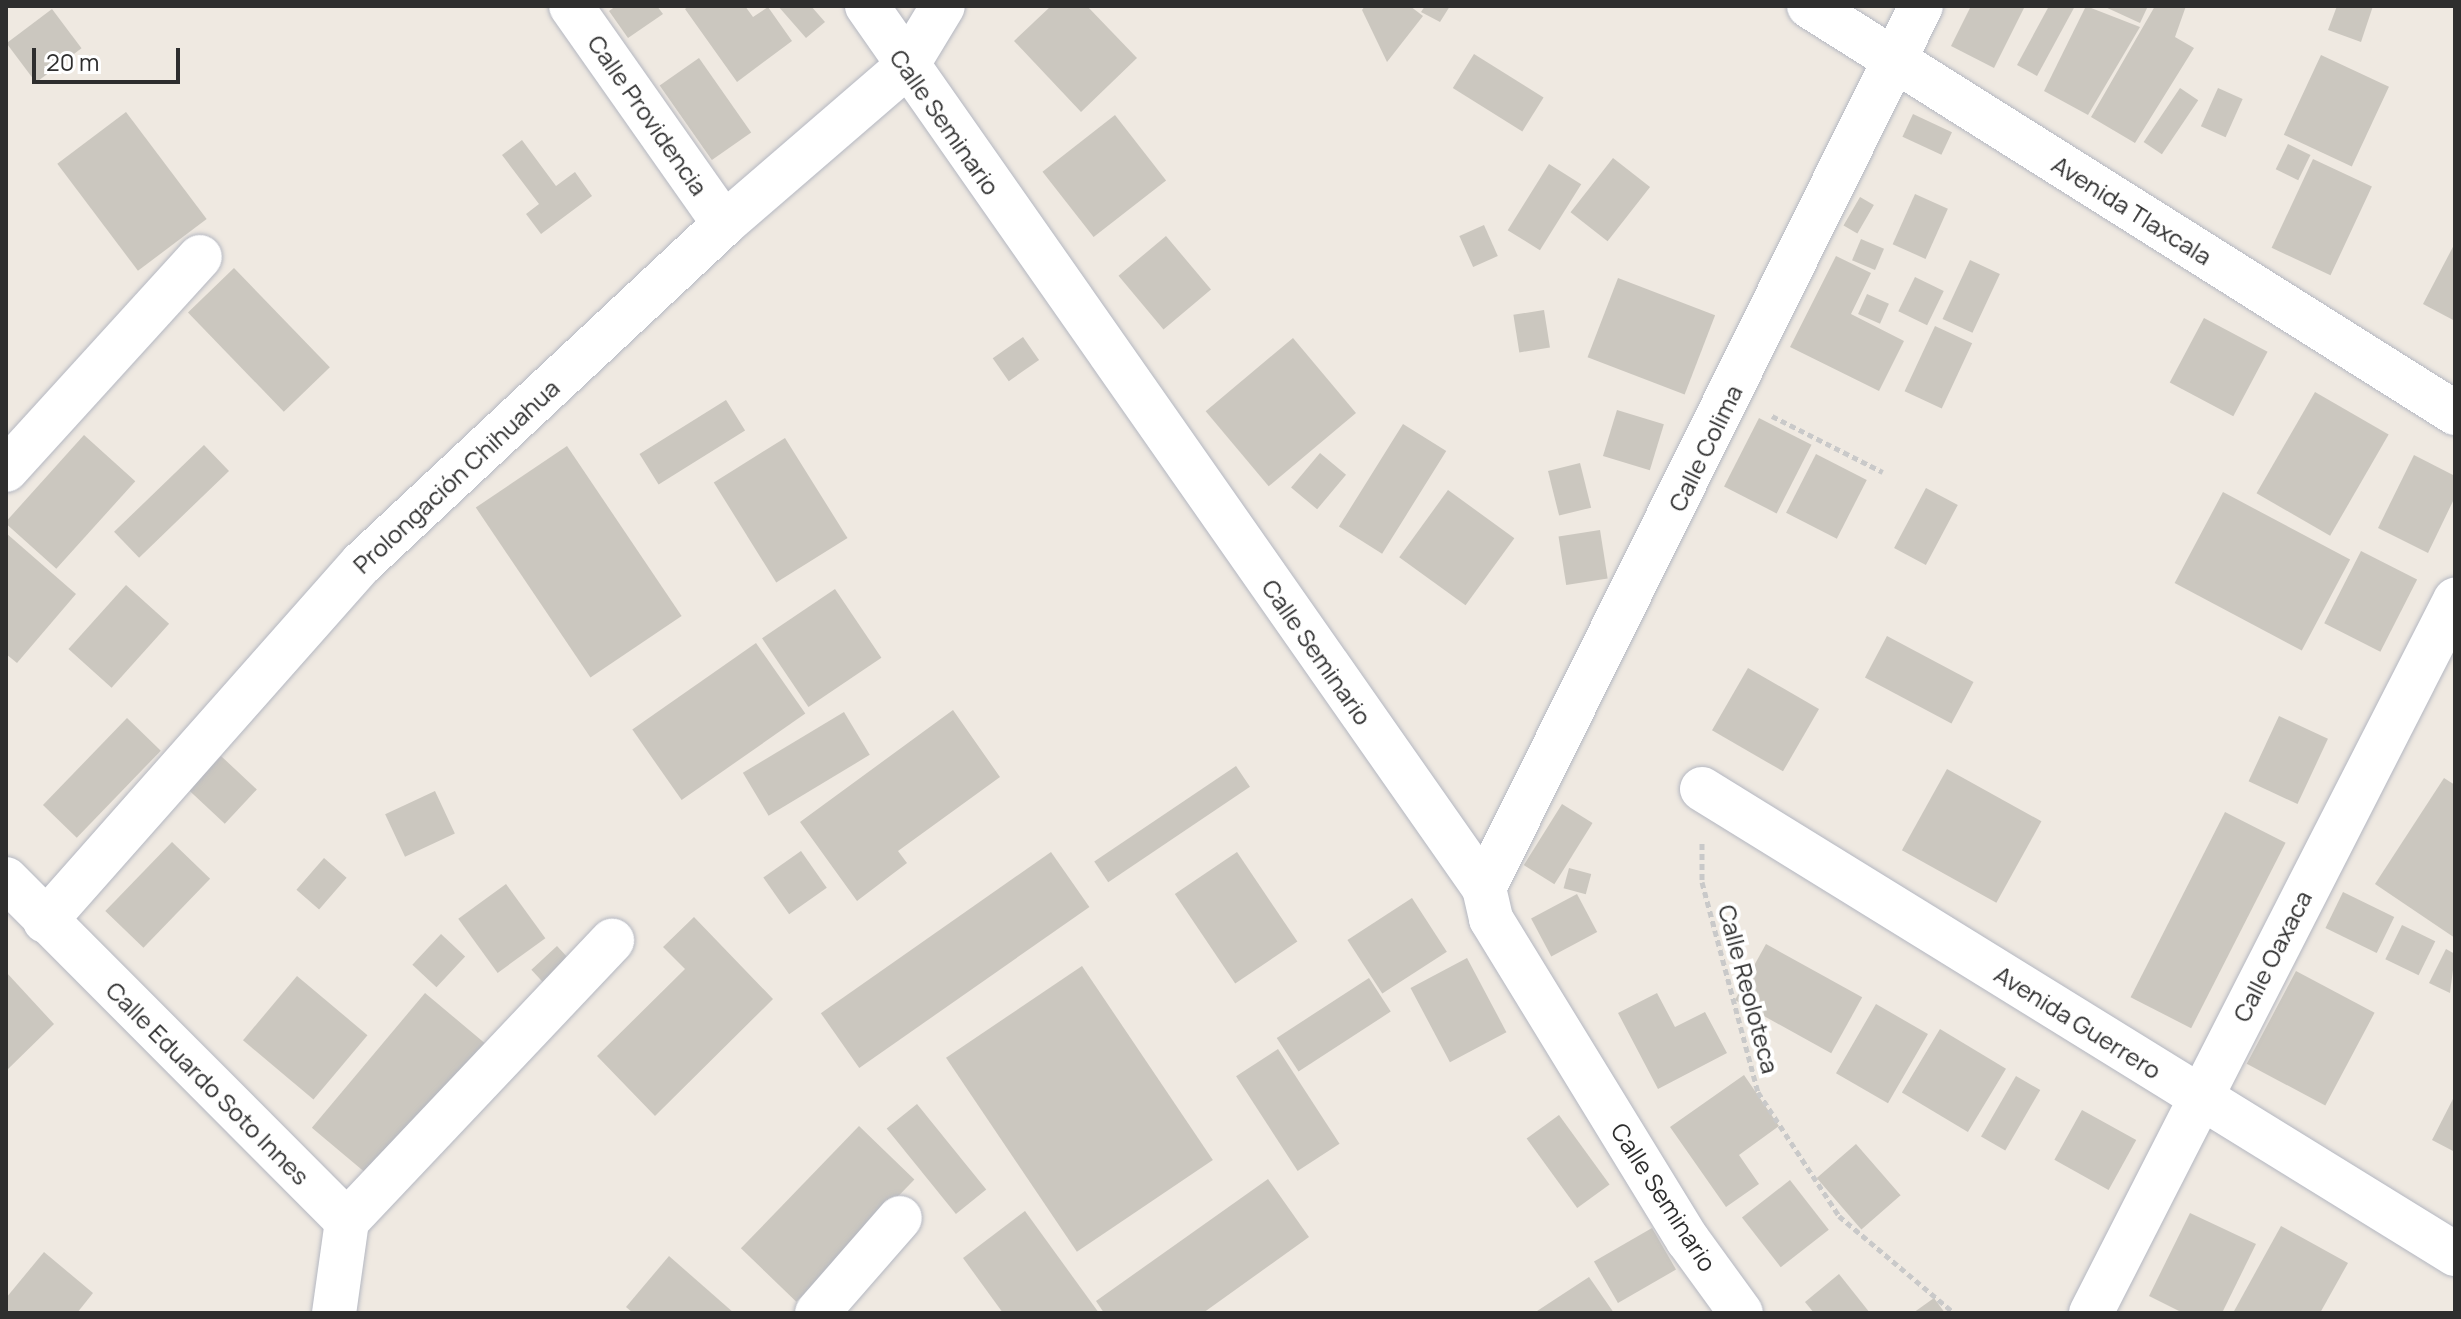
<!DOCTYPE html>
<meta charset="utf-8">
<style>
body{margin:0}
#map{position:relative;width:2461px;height:1319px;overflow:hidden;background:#efe9e1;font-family:Manrope,sans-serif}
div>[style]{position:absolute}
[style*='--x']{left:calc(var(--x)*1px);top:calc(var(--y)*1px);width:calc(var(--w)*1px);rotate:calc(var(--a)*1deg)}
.building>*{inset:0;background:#cbc7bf;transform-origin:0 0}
.path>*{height:5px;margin-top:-2.5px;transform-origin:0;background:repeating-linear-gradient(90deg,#c9c9c9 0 6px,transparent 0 10px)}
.roads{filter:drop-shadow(0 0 2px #b4b7c1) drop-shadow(0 0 2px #b4b7c1)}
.street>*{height:44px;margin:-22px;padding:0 22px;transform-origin:22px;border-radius:22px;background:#fff}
.secondary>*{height:44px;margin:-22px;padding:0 22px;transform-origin:22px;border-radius:22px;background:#fff}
span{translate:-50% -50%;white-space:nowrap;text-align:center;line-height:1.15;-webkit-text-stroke:8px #fff;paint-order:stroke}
.street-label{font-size:24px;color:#2e2e2e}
.frame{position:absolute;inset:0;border:8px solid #2e2e2e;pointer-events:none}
.scale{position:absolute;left:32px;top:48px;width:148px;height:36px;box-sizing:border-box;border:4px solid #2e2e2e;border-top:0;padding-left:10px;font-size:24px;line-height:28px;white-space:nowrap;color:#2e2e2e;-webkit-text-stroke:6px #fff;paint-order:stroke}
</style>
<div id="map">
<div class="building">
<div style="clip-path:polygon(616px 6px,657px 6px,663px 14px,628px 38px,609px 11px)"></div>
<div style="clip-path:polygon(689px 6px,745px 6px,753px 17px,768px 7px,792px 41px,737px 82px,685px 9px)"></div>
<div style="clip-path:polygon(778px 6px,811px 6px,825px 22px,806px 38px)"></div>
<div style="clip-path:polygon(1051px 6px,1087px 6px,1137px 58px,1081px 112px,1014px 41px)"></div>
<div style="clip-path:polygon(1365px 6px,1410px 6px,1423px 16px,1387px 62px,1362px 10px)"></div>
<div style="clip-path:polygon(1425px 6px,1450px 6px,1440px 22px,1421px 12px)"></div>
<div style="clip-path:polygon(1971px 6px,2025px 6px,1994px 68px,1951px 46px)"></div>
<div style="clip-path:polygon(2049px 6px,2075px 6px,2037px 76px,2017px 65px)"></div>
<div style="clip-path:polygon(2086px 6px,2140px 27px,2088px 115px,2044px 91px)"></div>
<div style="clip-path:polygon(2103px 6px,2148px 6px,2140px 23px)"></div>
<div style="clip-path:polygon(2155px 6px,2186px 6px,2175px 37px,2194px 48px,2135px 143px,2091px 117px)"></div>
<div style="clip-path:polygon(2337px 6px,2373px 6px,2361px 42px,2328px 30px)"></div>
<div style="left:52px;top:9px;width:49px;height:57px;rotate:53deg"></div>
<div style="left:1474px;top:54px;width:82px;height:40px;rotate:32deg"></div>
<div style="left:2321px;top:55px;width:75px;height:88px;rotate:25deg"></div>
<div style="left:699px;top:58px;width:91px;height:48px;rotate:55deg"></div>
<div style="left:2180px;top:88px;width:22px;height:65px;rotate:34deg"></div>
<div style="left:2218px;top:88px;width:27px;height:42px;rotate:24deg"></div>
<div style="left:126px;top:112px;width:134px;height:86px;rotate:53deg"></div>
<div style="left:1913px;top:114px;width:43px;height:25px;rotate:25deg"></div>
<div style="left:1115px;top:115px;width:83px;height:92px;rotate:52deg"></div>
<div style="clip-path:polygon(522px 140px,556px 186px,575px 172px,592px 196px,541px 234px,526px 214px,539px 204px,502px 155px)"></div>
<div style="left:2288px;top:144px;width:25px;height:28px;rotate:26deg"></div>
<div style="left:1613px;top:158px;width:47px;height:69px;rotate:38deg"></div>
<div style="left:2313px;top:159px;width:65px;height:98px;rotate:25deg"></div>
<div style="left:1549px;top:164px;width:38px;height:78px;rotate:32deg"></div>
<div style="left:1915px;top:194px;width:36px;height:55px;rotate:24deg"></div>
<div style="left:1860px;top:197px;width:16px;height:33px;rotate:30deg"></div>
<div style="left:1484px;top:225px;width:34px;height:27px;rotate:66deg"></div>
<div style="left:1166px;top:236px;width:70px;height:62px;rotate:50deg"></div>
<div style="left:1861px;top:239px;width:25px;height:23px;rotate:23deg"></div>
<div style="clip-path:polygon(2455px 243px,2455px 321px,2423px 304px)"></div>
<div style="clip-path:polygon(1836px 256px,1871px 273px,1851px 314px,1904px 341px,1879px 391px,1790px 347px)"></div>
<div style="left:1970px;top:260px;width:33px;height:65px;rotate:25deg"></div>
<div style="left:234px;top:268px;width:138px;height:64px;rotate:46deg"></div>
<div style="left:1915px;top:277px;width:32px;height:38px;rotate:26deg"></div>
<div style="left:1618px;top:278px;width:104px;height:85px;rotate:21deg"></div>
<div style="left:1867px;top:294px;width:24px;height:22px;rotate:24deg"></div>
<div style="left:1544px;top:310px;width:38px;height:31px;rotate:81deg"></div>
<div style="left:2204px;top:318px;width:72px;height:73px;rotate:28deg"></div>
<div style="left:1935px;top:326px;width:41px;height:72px;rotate:25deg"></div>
<div style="left:1023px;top:337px;width:28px;height:37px;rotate:55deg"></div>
<div style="left:1293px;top:338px;width:98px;height:114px;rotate:50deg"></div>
<div style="left:2315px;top:392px;width:85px;height:117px;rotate:30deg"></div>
<div style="left:726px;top:400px;width:36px;height:102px;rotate:58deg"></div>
<div style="left:1617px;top:410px;width:49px;height:48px;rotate:17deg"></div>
<div style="left:1759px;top:418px;width:59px;height:77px;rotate:27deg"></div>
<div style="left:1403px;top:424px;width:51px;height:121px;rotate:32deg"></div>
<div style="left:84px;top:435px;width:69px;height:118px;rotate:42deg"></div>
<div style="left:785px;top:438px;width:118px;height:84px;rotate:58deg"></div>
<div style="left:204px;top:445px;width:36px;height:125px;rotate:46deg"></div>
<div style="left:567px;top:446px;width:205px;height:110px;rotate:56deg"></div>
<div style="left:1320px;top:453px;width:34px;height:45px;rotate:40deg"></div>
<div style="left:1816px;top:454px;width:57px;height:66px;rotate:27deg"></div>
<div style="clip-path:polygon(2414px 455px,2455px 476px,2455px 497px,2428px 553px,2378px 528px)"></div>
<div style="left:1580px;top:463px;width:46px;height:33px;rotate:76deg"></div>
<div style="left:1926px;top:488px;width:36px;height:68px;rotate:28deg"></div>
<div style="left:1448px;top:490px;width:82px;height:83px;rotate:36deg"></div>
<div style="left:2223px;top:492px;width:144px;height:103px;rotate:28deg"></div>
<div style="left:1600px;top:530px;width:49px;height:42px;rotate:81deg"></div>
<div style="clip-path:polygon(6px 533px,76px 594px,17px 663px,6px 654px)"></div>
<div style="left:2361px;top:551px;width:63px;height:81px;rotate:27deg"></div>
<div style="left:126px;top:585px;width:58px;height:86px;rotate:42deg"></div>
<div style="left:835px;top:589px;width:83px;height:88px;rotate:56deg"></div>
<div style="left:1887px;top:636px;width:98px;height:47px;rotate:28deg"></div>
<div style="left:756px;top:643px;width:86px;height:151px;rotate:55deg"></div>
<div style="left:1748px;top:668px;width:82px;height:72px;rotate:30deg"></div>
<div style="clip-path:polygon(953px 710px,1000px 777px,898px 851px,907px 863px,857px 901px,800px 822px)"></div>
<div style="left:844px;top:712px;width:50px;height:118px;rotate:59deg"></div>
<div style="left:2279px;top:716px;width:54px;height:72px;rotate:25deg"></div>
<div style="left:127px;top:718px;width:47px;height:121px;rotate:44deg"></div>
<div style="left:221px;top:756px;width:49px;height:47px;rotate:43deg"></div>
<div style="left:1236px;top:766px;width:25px;height:171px;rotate:56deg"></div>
<div style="left:1947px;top:769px;width:108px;height:93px;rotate:29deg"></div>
<div style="clip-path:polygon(2444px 778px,2455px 785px,2455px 938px,2375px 884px)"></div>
<div style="left:435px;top:791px;width:47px;height:55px;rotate:65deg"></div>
<div style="left:1562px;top:804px;width:36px;height:72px;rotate:32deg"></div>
<div style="left:2225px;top:812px;width:68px;height:208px;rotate:27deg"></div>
<div style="left:172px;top:842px;width:53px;height:96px;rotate:44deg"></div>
<div style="left:801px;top:851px;width:45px;height:46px;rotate:55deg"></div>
<div style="left:1051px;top:852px;width:67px;height:281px;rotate:55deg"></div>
<div style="left:1237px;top:852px;width:108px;height:75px;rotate:56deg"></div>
<div style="left:324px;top:858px;width:30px;height:42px;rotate:41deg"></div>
<div style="left:1569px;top:868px;width:23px;height:21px;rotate:15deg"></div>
<div style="left:506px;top:884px;width:67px;height:59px;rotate:54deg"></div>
<div style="left:2343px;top:892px;width:57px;height:40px;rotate:26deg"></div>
<div style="left:1577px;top:894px;width:43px;height:52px;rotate:62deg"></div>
<div style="left:1412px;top:898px;width:64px;height:77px;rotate:57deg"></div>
<div style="clip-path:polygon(694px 917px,773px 999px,655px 1116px,597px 1056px,685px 969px,663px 947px)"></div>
<div style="left:2402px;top:925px;width:37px;height:38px;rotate:26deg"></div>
<div style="left:441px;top:934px;width:33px;height:42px;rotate:43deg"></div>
<div style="left:1766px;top:944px;width:110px;height:64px;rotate:29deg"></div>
<div style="left:557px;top:946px;width:18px;height:35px;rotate:47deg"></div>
<div style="clip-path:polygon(2446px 949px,2455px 954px,2450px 993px,2429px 983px)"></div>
<div style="left:1467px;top:958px;width:84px;height:64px;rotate:62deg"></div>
<div style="left:1082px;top:966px;width:234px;height:164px;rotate:56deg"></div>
<div style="left:2296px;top:971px;width:89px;height:105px;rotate:28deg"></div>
<div style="clip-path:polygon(6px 972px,54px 1024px,6px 1071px)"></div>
<div style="left:297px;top:976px;width:92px;height:84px;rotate:40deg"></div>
<div style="left:1369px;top:978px;width:40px;height:110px;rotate:57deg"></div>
<div style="left:425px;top:993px;width:84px;height:176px;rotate:40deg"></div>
<div style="clip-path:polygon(1657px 993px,1675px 1027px,1705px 1012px,1727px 1053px,1658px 1089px,1618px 1013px)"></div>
<div style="left:1876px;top:1004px;width:60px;height:80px;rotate:30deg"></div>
<div style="left:1940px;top:1029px;width:77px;height:74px;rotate:31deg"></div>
<div style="left:1278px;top:1049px;width:113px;height:50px;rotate:57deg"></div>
<div style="clip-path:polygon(1744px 1075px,1779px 1126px,1739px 1155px,1759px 1184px,1726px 1207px,1670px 1127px)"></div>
<div style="left:2016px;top:1076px;width:28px;height:70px;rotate:30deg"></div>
<div style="clip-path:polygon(2455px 1095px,2455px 1152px,2432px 1140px)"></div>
<div style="left:917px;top:1104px;width:110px;height:39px;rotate:51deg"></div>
<div style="left:2082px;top:1110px;width:62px;height:57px;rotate:29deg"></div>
<div style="left:1559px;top:1115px;width:86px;height:40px;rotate:54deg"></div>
<div style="left:859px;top:1126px;width:77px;height:170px;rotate:44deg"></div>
<div style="left:1856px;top:1144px;width:68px;height:52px;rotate:49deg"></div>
<div style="clip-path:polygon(1268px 1179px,1309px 1237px,1203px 1313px,1104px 1313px,1096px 1301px)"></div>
<div style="left:1790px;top:1180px;width:63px;height:61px;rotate:52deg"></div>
<div style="clip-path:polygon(1025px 1211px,1099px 1313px,1003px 1313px,963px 1258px)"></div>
<div style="clip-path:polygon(2190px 1213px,2256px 1244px,2222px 1313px,2183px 1313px,2149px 1296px)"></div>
<div style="clip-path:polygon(2281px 1226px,2348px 1263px,2320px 1313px,2233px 1313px)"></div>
<div style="left:1652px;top:1228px;width:48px;height:67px;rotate:60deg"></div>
<div style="clip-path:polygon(44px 1252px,93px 1293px,77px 1313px,8px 1313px,6px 1298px)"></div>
<div style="clip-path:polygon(669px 1256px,734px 1313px,633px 1313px,626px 1307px)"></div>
<div style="clip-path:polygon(1839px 1274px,1870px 1313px,1814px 1313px,1805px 1302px)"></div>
<div style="clip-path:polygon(1589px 1277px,1614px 1313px,1534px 1313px)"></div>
<div style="clip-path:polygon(1934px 1298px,1945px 1313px,1913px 1313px)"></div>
</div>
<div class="path">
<div style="--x:1772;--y:416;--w:124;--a:26.8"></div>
<div style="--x:1702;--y:843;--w:39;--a:90"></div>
<div style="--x:1702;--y:882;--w:217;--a:75.1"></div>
<div style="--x:1758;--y:1092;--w:148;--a:56.8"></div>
<div style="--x:1839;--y:1216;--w:150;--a:40.1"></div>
</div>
<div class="roads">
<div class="street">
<div style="--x:571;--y:6;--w:266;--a:54.9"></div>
<div style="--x:1809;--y:6;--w:764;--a:32.21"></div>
<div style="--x:6;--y:470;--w:288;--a:-47.7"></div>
<div style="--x:1702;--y:789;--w:885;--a:31.7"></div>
<div style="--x:6;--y:879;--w:483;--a:45.1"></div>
<div style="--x:347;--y:1221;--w:93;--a:98"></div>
<div style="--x:1484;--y:888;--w:984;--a:-63.64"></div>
<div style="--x:45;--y:921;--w:478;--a:-48.5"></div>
<div style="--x:362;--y:563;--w:496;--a:-43.1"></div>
<div style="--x:724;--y:224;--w:240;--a:-40.8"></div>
<div style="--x:906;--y:67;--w:71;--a:-58.8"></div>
<div style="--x:347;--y:1221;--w:386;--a:-46.6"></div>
<div style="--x:817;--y:1313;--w:126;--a:-48.9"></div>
<div style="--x:2091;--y:1313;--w:801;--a:-62.95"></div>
</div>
<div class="secondary">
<div style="--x:867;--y:6;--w:1076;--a:55.03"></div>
<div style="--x:1484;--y:888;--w:32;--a:77"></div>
<div style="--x:1491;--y:919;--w:377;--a:58.5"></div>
<div style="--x:1688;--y:1240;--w:90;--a:54"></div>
</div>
</div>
<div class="street-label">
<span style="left:648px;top:115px;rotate:55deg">Calle Providencia</span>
<span style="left:945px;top:122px;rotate:55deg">Calle Seminario</span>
<span style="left:2132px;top:210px;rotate:32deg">Avenida Tlaxcala</span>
<span style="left:1705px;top:448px;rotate:-64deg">Calle Colima</span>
<span style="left:456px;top:476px;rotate:-43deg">Prolongación Chihuahua</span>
<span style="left:1317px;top:652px;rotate:55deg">Calle Seminario</span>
<span style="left:2272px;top:956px;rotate:-63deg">Calle Oaxaca</span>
<span style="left:1749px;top:989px;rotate:75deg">Calle Reoloteca</span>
<span style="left:2078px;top:1022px;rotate:32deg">Avenida Guerrero</span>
<span style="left:208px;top:1083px;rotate:45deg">Calle Eduardo Soto Innes</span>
<span style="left:1664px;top:1197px;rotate:57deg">Calle Seminario</span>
</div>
<div class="frame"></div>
<div class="scale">20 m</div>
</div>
